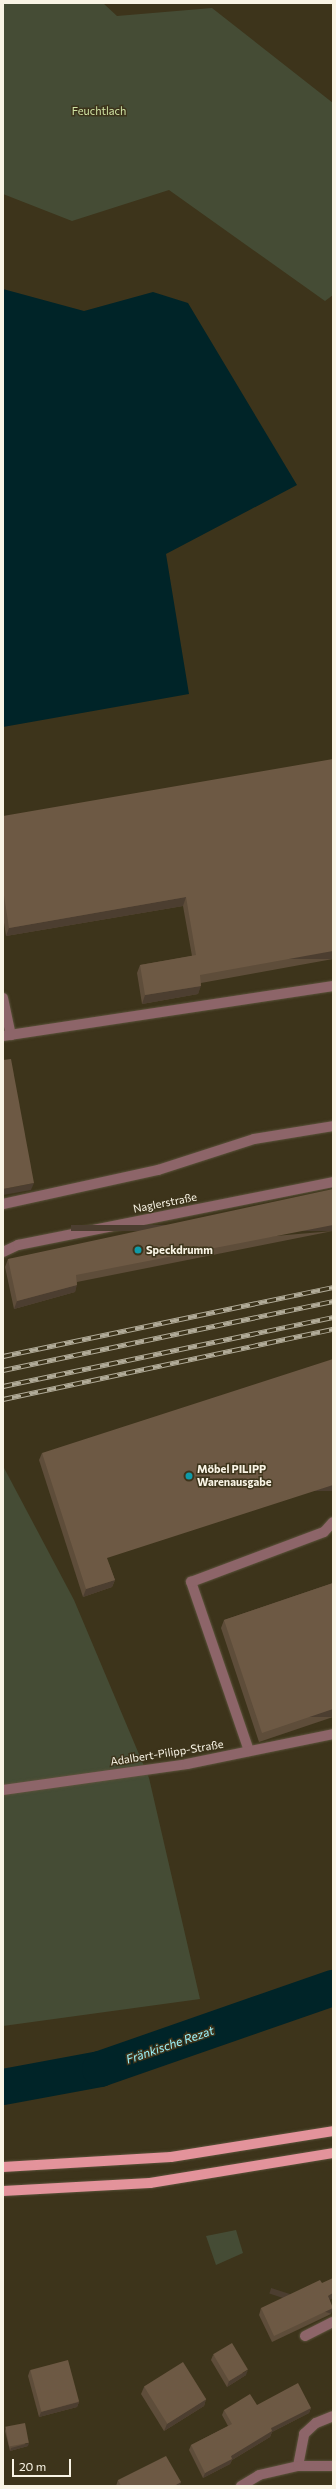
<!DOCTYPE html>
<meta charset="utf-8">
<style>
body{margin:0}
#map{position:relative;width:336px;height:2489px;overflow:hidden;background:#3d341b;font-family:Commissioner,sans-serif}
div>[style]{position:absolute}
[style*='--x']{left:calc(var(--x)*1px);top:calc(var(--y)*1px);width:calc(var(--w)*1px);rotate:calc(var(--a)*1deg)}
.green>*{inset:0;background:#454c35}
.water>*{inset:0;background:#002428}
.river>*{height:36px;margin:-18px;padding:0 18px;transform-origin:18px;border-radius:18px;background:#002428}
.roads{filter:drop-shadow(0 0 1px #5b533b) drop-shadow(0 0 1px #5b533b)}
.service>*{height:10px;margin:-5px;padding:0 5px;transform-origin:5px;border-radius:5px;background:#8d6569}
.minor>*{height:10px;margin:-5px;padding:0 5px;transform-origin:5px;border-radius:5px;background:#8d6569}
.primary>*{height:10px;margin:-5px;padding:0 5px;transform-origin:5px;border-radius:5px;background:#e3939b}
.rail>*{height:4.5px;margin-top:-2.25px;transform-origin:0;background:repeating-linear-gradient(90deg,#3d341b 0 9px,#b1ab98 0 18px);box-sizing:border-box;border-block:1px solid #b1ab98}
.wall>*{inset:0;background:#5e4d3a}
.shaded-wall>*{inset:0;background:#4c3e30;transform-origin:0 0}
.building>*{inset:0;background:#6d5944;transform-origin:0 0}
.dots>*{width:11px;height:11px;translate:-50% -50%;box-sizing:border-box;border:2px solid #3d341b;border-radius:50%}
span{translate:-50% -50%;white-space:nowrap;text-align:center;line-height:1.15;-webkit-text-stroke:3px #3d341b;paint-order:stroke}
.park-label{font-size:11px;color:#d1e4a5}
.street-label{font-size:11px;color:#f9f4e5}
.poi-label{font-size:11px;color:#f9f4e5;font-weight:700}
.left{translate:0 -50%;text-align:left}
.water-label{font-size:12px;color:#9df4fc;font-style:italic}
.frame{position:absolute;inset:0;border:4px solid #f9f4e5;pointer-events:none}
.scale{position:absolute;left:12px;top:2459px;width:59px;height:18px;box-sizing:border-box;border:2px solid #f9f4e5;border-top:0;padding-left:5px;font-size:12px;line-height:14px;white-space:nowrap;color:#f9f4e5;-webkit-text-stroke:3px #3d341b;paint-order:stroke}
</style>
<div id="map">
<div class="green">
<div style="clip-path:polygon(3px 3px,103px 3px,117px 16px,212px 8px,333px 103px,333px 295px,325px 301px,169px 190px,72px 221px,3px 194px)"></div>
<div style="clip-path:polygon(3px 1466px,74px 1600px,149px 1778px,200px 1999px,3px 2026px)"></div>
<div style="clip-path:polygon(236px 2230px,243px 2253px,216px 2265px,206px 2236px)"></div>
</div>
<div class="water">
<div style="clip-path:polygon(3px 289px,84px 311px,153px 292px,188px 303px,297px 485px,166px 554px,189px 694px,3px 727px)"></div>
</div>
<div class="river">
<div style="--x:3;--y:2087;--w:99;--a:-10.5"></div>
<div style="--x:100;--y:2069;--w:247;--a:-19.2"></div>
</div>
<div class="roads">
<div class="service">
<div style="--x:3;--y:998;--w:38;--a:78"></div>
<div style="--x:3;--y:1036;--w:334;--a:-8.6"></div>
<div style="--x:3;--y:1204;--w:159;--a:-12.4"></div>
<div style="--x:158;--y:1170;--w:101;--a:-17.9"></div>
<div style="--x:254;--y:1139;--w:80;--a:-9.3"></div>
<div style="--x:249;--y:1751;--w:179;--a:-108.9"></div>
<div style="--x:191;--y:1582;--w:142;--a:-20.6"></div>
<div style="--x:324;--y:1532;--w:13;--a:-48"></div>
</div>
<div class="minor">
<div style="--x:3;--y:1252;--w:17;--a:-25"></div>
<div style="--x:18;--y:1245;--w:321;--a:-11.3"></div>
<div style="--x:3;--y:1790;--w:186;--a:-8"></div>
<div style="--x:187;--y:1764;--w:149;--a:-11.6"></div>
<div style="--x:305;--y:2336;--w:31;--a:-27"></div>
<div style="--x:298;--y:2466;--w:33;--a:-79"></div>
<div style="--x:304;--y:2434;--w:16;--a:-43"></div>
<div style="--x:316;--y:2423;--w:18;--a:-22"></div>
<div style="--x:241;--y:2486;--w:21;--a:-31"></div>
<div style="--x:259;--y:2475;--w:40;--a:-13"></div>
<div style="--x:298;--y:2466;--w:35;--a:0"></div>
</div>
<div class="primary">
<div style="--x:3;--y:2167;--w:168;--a:-3.4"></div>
<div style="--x:171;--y:2157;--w:164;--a:-9.1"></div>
<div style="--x:3;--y:2191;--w:147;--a:-3.1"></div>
<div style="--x:150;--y:2183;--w:185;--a:-9.3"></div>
</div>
</div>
<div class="rail">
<div style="--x:3;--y:1356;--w:337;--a:-11.8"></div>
<div style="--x:3;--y:1370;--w:337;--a:-11.8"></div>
<div style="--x:3;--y:1386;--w:337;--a:-11.8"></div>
<div style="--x:3;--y:1399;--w:337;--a:-12"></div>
</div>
<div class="wall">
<div style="clip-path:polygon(3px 816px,333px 959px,201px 983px,198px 994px,142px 1004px,137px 973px,140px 965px,192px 956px,183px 906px,6px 936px,3px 916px)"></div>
<div style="clip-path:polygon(333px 1231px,77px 1282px,75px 1292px,14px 1309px,5px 1267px,8px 1259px)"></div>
<div style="clip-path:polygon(42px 1453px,109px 1564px,115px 1580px,112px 1587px,83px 1597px,39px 1460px)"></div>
<div style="clip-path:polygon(333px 1583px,333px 1717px,259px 1742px,221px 1628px,224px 1620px)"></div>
<div style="clip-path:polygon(330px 2300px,331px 2314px,272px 2342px,259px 2315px,261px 2308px)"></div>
<div style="clip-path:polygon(213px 2355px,246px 2375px,227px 2387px,211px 2360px)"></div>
<div style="clip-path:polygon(30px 2370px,79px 2402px,77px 2407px,39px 2417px,28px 2376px)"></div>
<div style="clip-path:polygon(144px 2387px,206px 2399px,204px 2406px,164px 2431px,141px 2394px)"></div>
<div style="clip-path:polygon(257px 2405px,311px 2408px,309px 2413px,272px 2432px,270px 2437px,232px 2460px,230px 2464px,203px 2478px,189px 2450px,191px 2445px,228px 2426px,222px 2415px,224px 2410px)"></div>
<div style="clip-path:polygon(6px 2428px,28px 2446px,10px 2451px,5px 2431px)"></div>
<div style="clip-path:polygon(118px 2480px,181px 2482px,179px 2486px,116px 2486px)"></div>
</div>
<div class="shaded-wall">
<div style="clip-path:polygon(186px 897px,183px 906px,6px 936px,9px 928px)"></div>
<div style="left:333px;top:951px;width:8px;height:135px;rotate:90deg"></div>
<div style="clip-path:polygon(201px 986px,198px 994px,142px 1004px,145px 995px)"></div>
<div style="clip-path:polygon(34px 1183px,31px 1190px,3px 1195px,3px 1189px)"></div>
<div style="left:333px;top:1225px;width:6px;height:262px;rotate:90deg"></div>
<div style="clip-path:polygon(77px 1285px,75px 1292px,14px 1309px,17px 1301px)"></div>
<div style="left:333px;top:1485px;width:6px;height:237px;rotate:90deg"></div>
<div style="clip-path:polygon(115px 1580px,112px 1587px,83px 1597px,86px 1589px)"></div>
<div style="left:333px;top:1709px;width:8px;height:75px;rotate:90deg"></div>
<div style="clip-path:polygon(333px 2293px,333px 2298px,326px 2302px,328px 2296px)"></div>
<div style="left:333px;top:2308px;width:6px;height:65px;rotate:108deg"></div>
<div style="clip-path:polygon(248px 2370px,246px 2375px,227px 2387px,229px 2381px)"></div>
<div style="clip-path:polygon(206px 2399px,204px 2406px,164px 2431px,167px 2424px)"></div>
<div style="clip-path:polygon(79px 2402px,77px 2407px,39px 2417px,41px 2412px)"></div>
<div style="clip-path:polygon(311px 2408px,309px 2413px,272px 2432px,270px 2437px,232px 2460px,230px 2464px,203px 2478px,205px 2473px,231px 2456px,271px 2428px)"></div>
<div style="clip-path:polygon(29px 2443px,28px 2446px,10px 2451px,11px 2448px)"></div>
<div style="clip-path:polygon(181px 2482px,179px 2486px,174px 2486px)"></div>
</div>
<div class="building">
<div style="clip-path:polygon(333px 759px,333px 951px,200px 975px,201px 986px,145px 995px,140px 965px,196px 955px,186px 897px,9px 928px,3px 889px,3px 816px)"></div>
<div style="clip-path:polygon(11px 1059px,34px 1183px,3px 1189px,3px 1060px)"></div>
<div style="clip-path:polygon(333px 1189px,333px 1225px,76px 1275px,77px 1285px,17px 1301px,8px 1259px)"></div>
<div style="clip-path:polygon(333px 1359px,333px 1485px,107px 1558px,115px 1580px,86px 1589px,42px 1453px)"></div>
<div style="clip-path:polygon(333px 1583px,333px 1709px,262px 1733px,224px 1620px)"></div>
<div style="clip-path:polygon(333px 2278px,333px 2293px,328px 2296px,333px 2308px,274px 2336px,261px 2308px,320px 2280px,322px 2283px)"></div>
<div style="left:232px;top:2343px;width:31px;height:22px;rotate:59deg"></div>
<div style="left:68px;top:2360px;width:43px;height:39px;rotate:75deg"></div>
<div style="left:183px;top:2362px;width:44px;height:46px;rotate:58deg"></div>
<div style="clip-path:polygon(298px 2383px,311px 2408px,271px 2428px,272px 2431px,231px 2456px,232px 2459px,205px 2473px,191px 2445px,232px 2424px,224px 2410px,250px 2394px,257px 2405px)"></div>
<div style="left:25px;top:2423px;width:20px;height:20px;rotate:79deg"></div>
<div style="clip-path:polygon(166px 2456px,181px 2482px,174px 2486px,121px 2486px,118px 2480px)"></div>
</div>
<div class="dots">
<div style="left:138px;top:1250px;background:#0f9aa8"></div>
<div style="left:189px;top:1476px;background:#0f9aa8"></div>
</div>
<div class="park-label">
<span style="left:99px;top:111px">Feuchtlach</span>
</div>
<div class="street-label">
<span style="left:165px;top:1203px;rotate:-11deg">Naglerstraße</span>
<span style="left:167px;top:1753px;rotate:-9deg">Adalbert-Pilipp-Straße</span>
</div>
<div class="poi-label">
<span class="left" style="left:146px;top:1250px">Speckdrumm</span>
<span class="left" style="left:197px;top:1476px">Möbel PILIPP<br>Warenausgabe</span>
</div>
<div class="water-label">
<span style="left:170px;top:2045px;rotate:-19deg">Fränkische Rezat</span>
</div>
<div class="frame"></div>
<div class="scale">20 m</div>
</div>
